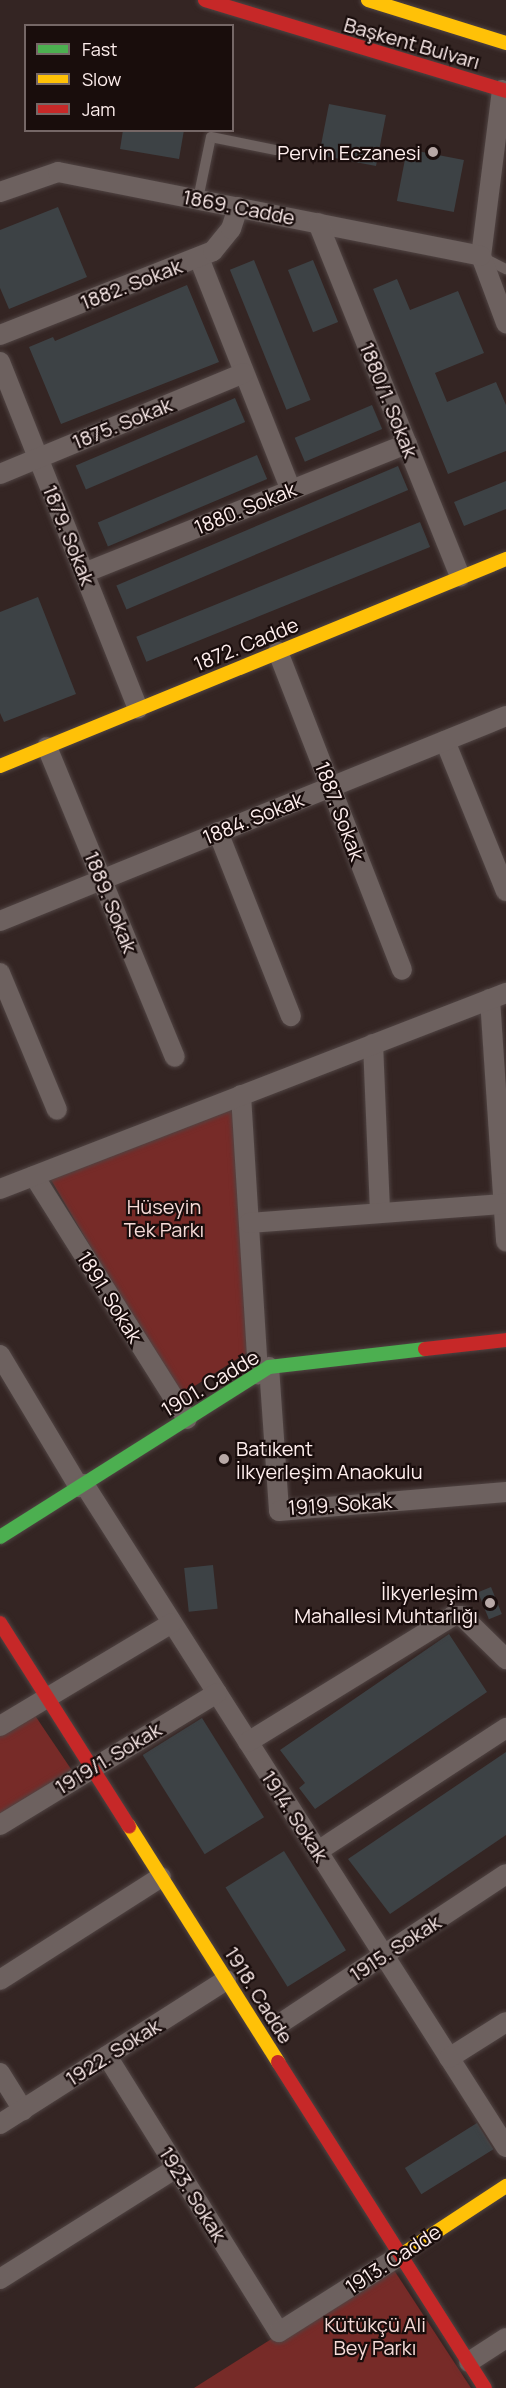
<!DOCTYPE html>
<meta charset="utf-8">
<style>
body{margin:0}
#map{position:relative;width:506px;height:2388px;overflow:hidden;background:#342523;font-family:Manrope,sans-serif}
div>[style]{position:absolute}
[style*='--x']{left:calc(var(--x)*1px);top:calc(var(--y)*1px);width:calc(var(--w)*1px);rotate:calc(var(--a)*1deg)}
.green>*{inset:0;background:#772b28}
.building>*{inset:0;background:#3d4245;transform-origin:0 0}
.roads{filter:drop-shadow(0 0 2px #504443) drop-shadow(0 0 2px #504443)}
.lane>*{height:10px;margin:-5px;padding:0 5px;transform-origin:5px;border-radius:5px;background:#6d615f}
.street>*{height:20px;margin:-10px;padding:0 10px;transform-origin:10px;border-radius:10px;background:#6d615f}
.fast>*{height:14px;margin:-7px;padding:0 7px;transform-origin:7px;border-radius:7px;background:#4caf50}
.slow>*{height:14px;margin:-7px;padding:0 7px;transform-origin:7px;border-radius:7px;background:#ffc107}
.jam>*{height:14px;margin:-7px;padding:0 7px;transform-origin:7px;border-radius:7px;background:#c62828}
.dots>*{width:16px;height:16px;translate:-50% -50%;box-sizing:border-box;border:3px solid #190d0c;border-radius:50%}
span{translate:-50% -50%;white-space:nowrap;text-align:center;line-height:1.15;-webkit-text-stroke:4.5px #190d0c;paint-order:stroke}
.street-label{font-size:20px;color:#feeeed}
.poi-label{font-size:20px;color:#feeeed}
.right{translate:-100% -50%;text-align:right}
.left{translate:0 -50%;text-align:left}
.park-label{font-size:20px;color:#f6dbd8}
.legend{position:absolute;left:24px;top:24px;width:210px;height:108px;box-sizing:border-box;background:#190d0c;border:2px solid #756766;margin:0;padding:8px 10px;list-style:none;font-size:18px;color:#feeeed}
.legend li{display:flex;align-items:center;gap:12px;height:30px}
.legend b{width:30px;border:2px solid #756766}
</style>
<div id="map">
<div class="green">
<div style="clip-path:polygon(237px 1103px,248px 1352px,179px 1396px,51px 1180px)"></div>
<div style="clip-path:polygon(34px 1714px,73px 1772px,0 1818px,0 1735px)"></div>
<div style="clip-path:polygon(390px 2264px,471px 2388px,194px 2388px)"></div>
</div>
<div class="building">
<div style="left:329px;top:104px;width:58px;height:52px;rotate:11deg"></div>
<div style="clip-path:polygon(123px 130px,184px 130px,179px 159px,120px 149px)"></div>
<div style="left:407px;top:149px;width:58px;height:53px;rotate:11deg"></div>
<div style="clip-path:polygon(58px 207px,87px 277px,9px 309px,0 288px,0 230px)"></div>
<div style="left:254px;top:260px;width:151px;height:26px;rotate:68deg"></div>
<div style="left:313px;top:260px;width:67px;height:27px;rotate:68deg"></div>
<div style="clip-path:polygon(397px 279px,410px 310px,458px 291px,484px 353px,435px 373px,447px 402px,496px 382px,506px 405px,506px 451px,448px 474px,373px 289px)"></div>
<div style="clip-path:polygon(187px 285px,219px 362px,61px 424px,29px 347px,53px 337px,55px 341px)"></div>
<div style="left:235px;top:398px;width:26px;height:173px;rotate:67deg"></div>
<div style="left:372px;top:405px;width:26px;height:84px;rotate:67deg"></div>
<div style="left:257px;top:455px;width:26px;height:173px;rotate:67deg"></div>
<div style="left:398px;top:466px;width:26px;height:306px;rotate:67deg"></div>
<div style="clip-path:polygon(506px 481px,506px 509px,464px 526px,454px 502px)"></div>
<div style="left:420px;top:522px;width:27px;height:306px;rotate:68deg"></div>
<div style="clip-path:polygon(38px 597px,76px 694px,4px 722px,0 713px,0 612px)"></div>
<div style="left:213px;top:1565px;width:44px;height:29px;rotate:84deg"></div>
<div style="left:491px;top:1587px;width:29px;height:14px;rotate:68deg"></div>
<div style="clip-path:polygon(449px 1634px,487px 1692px,315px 1809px,299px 1788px,305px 1783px,280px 1750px)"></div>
<div style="left:202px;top:1718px;width:117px;height:70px;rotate:58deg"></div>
<div style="clip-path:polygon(506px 1752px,506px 1835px,390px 1914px,348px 1859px)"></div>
<div style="left:284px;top:1851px;width:117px;height:69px;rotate:58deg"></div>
<div style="left:477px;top:2123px;width:31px;height:85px;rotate:58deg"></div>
</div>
<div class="roads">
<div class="lane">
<div style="--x:198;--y:199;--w:63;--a:-78.2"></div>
<div style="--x:211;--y:137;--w:65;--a:11.5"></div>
<div style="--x:482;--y:257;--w:27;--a:27"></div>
</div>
<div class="street">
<div style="--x:502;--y:90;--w:167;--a:97.2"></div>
<div style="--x:481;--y:256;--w:72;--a:69.5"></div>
<div style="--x:0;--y:192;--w:61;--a:-19"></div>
<div style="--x:58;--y:172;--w:431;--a:11.2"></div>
<div style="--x:318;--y:223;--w:381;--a:68.1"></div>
<div style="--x:199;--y:258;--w:250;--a:68.4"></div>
<div style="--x:0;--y:335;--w:229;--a:-21.5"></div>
<div style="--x:213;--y:251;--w:28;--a:-51"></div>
<div style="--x:231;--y:229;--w:23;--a:-72"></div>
<div style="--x:0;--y:362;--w:373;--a:68.3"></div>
<div style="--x:0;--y:474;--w:264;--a:-22.5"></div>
<div style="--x:84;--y:573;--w:348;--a:-21.8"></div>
<div style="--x:278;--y:652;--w:341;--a:68.7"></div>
<div style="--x:445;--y:741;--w:162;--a:67.9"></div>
<div style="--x:47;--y:747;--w:335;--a:67.6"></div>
<div style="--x:218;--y:832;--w:198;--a:68.4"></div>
<div style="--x:0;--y:921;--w:546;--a:-22.05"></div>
<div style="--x:0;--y:973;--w:148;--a:67.4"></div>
<div style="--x:490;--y:999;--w:243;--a:86.2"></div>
<div style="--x:373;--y:1044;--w:169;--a:87.6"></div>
<div style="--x:241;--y:1095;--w:280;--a:86.5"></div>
<div style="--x:34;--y:1176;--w:287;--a:57.8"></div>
<div style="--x:0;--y:1189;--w:543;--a:-21.17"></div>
<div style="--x:249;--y:1223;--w:256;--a:-4.3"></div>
<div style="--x:0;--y:1355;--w:154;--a:59.1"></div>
<div style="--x:269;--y:1367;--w:144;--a:86"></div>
<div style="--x:279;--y:1511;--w:228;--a:-4.8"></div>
<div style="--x:84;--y:1484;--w:786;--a:57.52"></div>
<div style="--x:0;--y:1726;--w:200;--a:-30.9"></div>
<div style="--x:248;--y:1742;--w:241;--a:-31.6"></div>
<div style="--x:453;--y:1616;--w:9;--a:0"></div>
<div style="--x:462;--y:1616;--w:62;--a:44.3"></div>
<div style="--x:0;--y:1825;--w:254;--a:-31.3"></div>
<div style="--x:318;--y:1851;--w:225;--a:-33.2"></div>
<div style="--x:0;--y:1980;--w:191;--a:-32.6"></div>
<div style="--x:284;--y:2021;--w:266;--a:-33.5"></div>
<div style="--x:107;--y:2056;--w:325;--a:58.1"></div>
<div style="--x:279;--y:2332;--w:144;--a:-32.3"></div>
<div style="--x:449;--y:2058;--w:67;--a:-32.3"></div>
<div style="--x:0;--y:2073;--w:44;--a:58.1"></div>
<div style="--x:0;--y:2124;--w:268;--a:-32.5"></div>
<div style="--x:0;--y:2279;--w:208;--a:-32.2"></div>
<div style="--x:469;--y:2362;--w:44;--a:-33"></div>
</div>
<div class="fast">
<div style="--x:0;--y:1537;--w:318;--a:-32.3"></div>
<div style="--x:269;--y:1367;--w:157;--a:-6.6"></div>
</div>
<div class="slow">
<div style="--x:368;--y:0;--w:145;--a:17.3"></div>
<div style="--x:0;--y:766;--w:547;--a:-22.25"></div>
<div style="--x:129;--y:1826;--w:279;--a:57.7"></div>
<div style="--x:401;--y:2255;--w:126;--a:-33.3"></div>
</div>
<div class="jam">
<div style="--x:205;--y:0;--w:314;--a:16.8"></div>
<div style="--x:425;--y:1349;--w:81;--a:-6.3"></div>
<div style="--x:0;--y:1623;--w:241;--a:57.6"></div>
<div style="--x:278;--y:2062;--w:386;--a:57.6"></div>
</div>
</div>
<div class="dots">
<div style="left:433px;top:152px;background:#b7a8a6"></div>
<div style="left:224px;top:1459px;background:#b7a8a6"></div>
<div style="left:490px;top:1603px;background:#b7a8a6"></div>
</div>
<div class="street-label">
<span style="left:412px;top:43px;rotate:16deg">Başkent Bulvarı</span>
<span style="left:239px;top:207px;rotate:11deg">1869. Cadde</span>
<span style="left:131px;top:284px;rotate:-21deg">1882. Sokak</span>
<span style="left:389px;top:400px;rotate:68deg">1880/1. Sokak</span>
<span style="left:122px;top:423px;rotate:-22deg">1875. Sokak</span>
<span style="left:245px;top:508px;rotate:-22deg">1880. Sokak</span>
<span style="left:69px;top:535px;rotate:68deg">1879. Sokak</span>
<span style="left:246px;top:644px;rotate:-22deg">1872. Cadde</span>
<span style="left:340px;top:811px;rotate:69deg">1887. Sokak</span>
<span style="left:253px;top:818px;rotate:-22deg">1884. Sokak</span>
<span style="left:111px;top:902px;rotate:68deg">1889. Sokak</span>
<span style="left:110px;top:1297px;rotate:58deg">1891. Sokak</span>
<span style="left:210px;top:1383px;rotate:-31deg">1901. Cadde</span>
<span style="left:340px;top:1504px;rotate:-4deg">1919. Sokak</span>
<span style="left:108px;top:1758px;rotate:-31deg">1919/1. Sokak</span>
<span style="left:295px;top:1816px;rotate:57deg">1914. Sokak</span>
<span style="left:395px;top:1948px;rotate:-33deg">1915. Sokak</span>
<span style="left:259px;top:1995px;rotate:58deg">1918. Cadde</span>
<span style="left:113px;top:2052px;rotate:-32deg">1922. Sokak</span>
<span style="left:193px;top:2194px;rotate:58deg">1923. Sokak</span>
<span style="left:393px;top:2259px;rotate:-33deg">1913. Cadde</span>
</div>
<div class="poi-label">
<span class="right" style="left:421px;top:152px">Pervin Eczanesi</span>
<span class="left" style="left:236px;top:1460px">Batıkent<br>İlkyerleşim Anaokulu</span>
<span class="right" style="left:478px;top:1604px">İlkyerleşim<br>Mahallesi Muhtarlığı</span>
</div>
<div class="park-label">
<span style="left:164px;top:1218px">Hüseyin<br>Tek Parkı</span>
<span style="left:375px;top:2336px">Kütükçü Ali<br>Bey Parkı</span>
</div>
<ul class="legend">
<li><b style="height:8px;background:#4caf50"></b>Fast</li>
<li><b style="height:8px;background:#ffc107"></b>Slow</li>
<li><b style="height:8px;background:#c62828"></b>Jam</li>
</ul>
</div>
